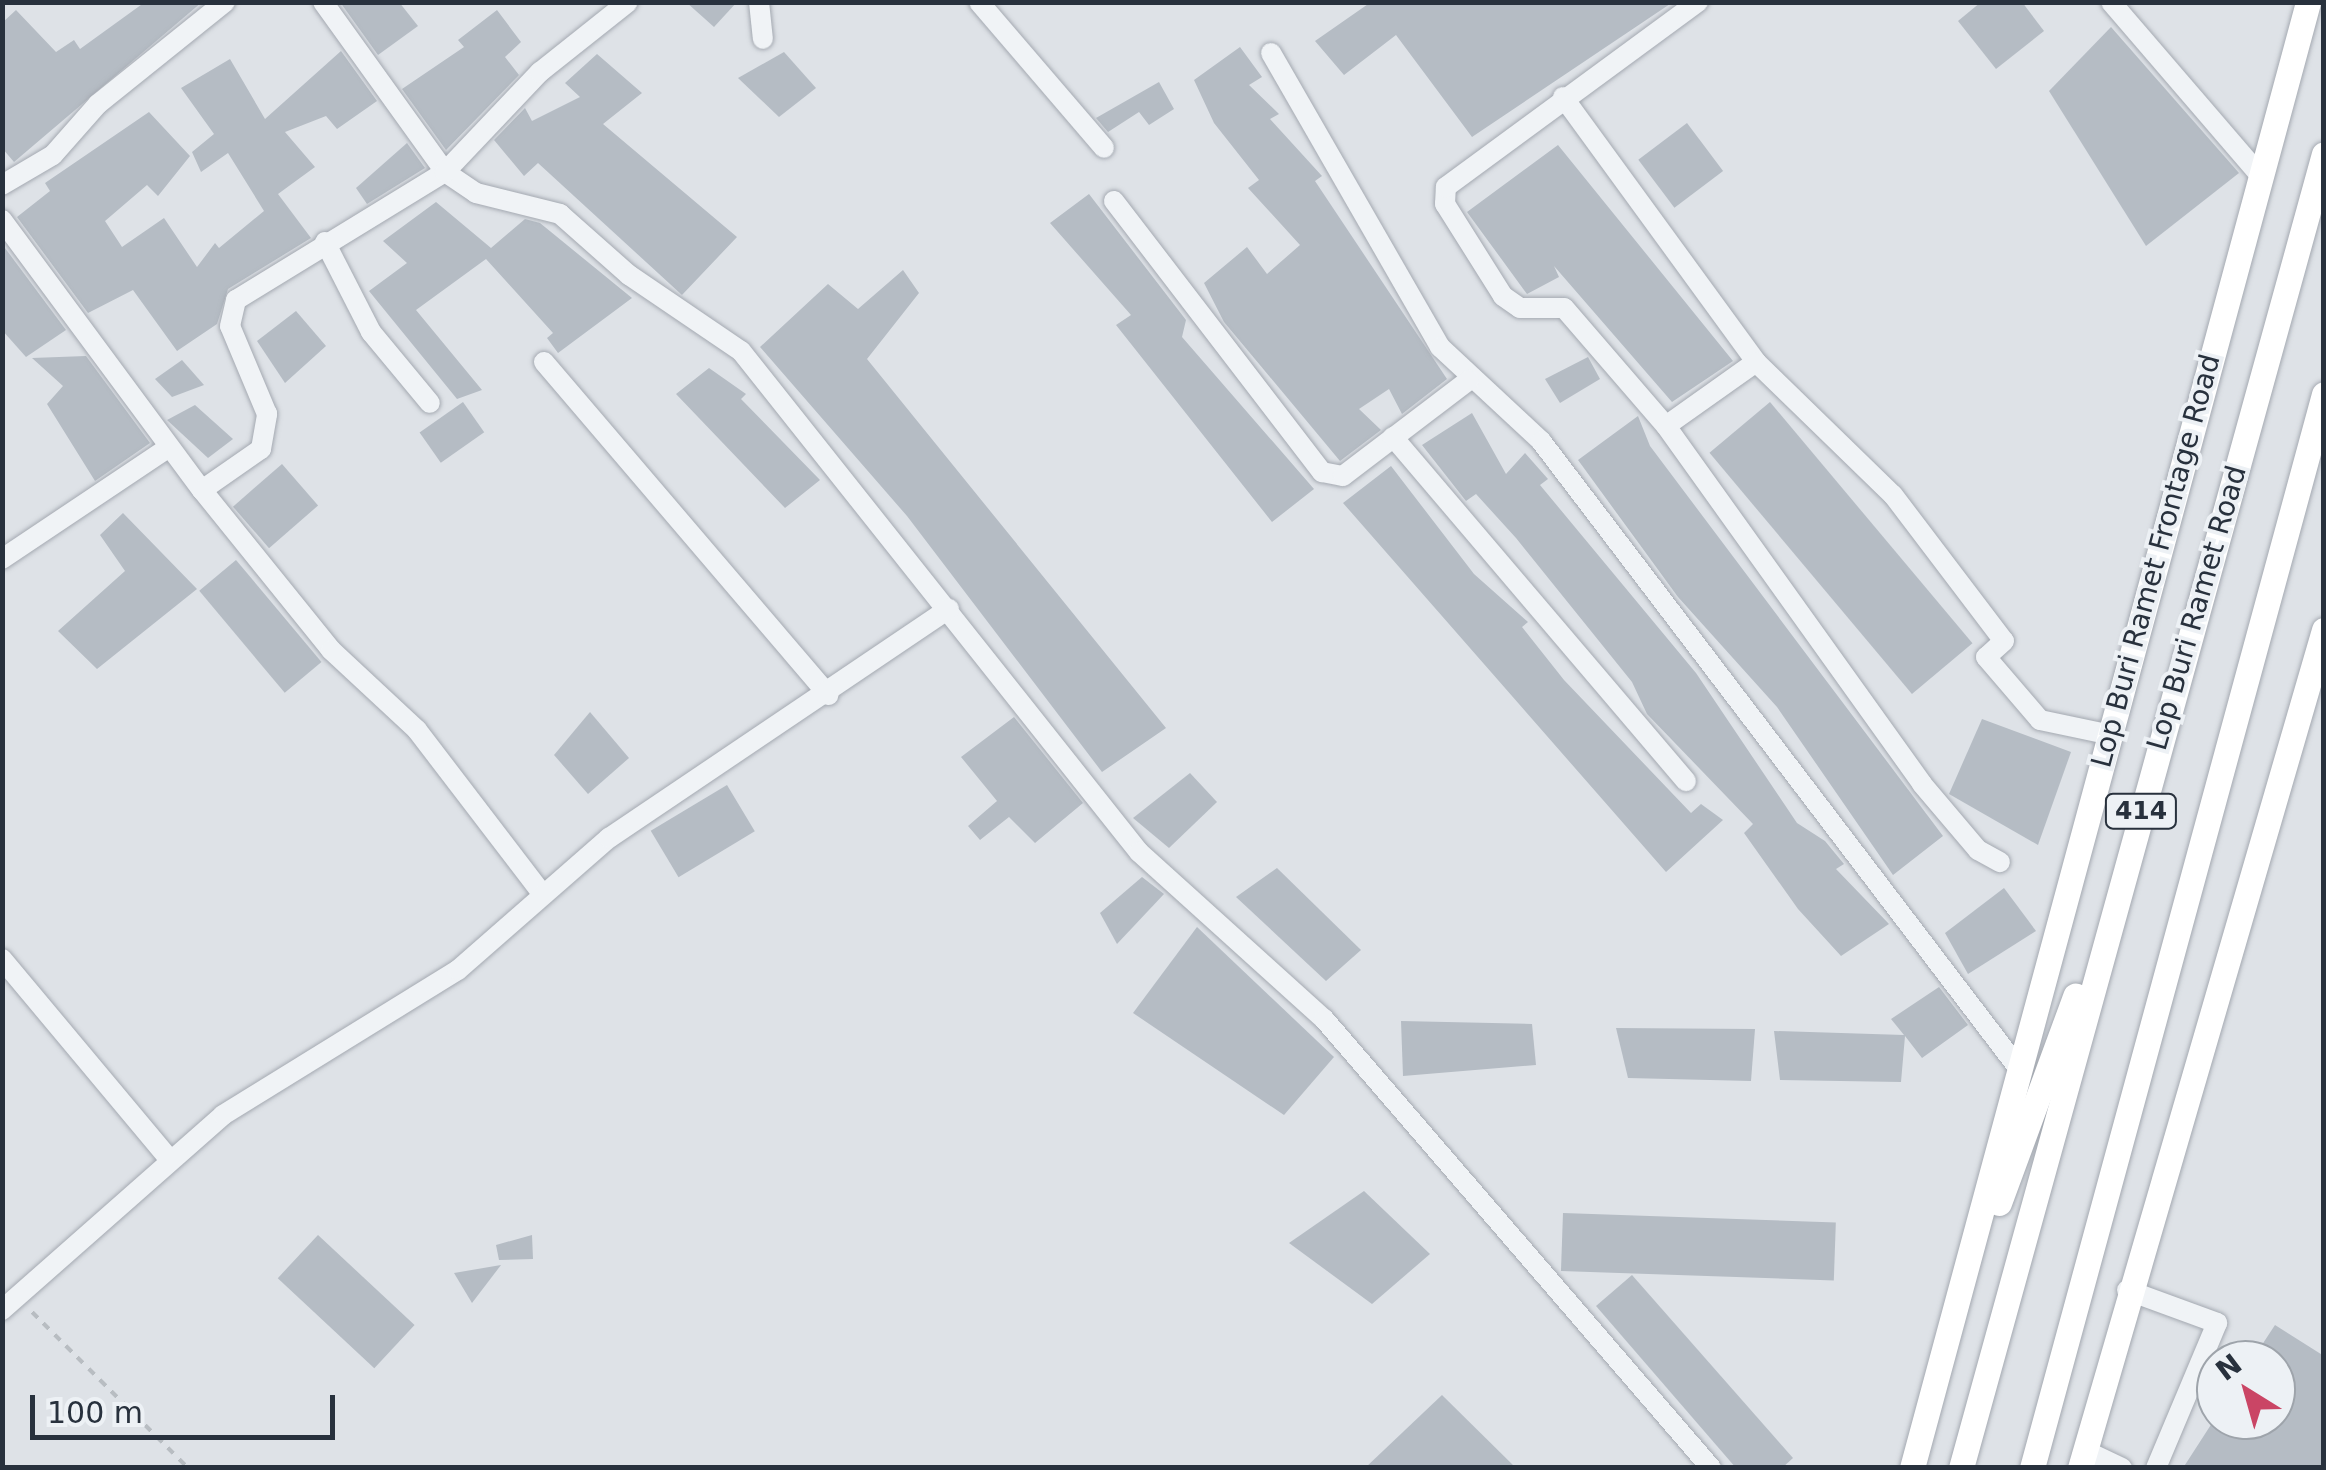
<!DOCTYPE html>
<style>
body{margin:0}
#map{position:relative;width:2326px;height:1470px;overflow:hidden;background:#dee2e7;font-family:"DejaVu Sans",sans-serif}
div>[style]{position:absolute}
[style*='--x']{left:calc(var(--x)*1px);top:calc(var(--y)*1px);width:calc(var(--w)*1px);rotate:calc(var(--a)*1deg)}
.building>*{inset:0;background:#b5bcc4;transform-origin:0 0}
.path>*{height:4px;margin-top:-2px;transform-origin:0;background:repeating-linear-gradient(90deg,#b8bdc2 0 8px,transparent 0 16px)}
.roads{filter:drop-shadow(0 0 2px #a4a9b1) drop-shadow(0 0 2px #a4a9b1)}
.minor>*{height:20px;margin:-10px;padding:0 10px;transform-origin:10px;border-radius:10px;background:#f0f3f6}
.major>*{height:25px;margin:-12.5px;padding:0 12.5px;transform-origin:12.5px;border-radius:12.5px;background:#fff}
span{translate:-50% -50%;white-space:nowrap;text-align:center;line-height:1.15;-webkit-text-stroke:8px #edf1f5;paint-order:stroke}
.shield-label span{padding:2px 8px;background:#edf1f5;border:2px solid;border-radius:8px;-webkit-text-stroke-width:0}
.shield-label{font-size:25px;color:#28313d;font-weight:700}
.street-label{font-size:28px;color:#28313d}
.frame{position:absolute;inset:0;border:5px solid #28313d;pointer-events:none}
.north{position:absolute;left:2196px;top:1340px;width:100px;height:100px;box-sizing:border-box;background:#edf1f5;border:2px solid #9ea4ab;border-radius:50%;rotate:323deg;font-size:28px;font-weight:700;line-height:40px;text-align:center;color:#28313d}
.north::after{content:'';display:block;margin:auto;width:35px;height:45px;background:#ca4565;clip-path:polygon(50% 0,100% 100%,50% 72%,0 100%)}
.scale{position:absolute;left:30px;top:1395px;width:305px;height:45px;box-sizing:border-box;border:5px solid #28313d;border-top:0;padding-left:12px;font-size:30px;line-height:35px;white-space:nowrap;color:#28313d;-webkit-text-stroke:8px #edf1f5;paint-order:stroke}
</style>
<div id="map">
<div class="building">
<div style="clip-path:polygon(145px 2px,202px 2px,14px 162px,2px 148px,2px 23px,16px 10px,56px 52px,74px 40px,80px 49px)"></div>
<div style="clip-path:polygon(340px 2px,399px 2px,418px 26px,378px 55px)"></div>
<div style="clip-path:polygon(686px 2px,737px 2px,714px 27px)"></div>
<div style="clip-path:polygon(1371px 2px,1673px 2px,1472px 137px,1396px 35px,1344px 75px,1315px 41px)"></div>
<div style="clip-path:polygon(1981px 2px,2022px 2px,2044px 31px,1996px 69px,1958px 21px)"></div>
<div style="clip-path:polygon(497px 10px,521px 42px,505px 57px,519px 75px,446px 150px,402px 89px,464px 47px,458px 40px)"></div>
<div style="clip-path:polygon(2111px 27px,2239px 173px,2146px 246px,2049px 91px)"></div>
<div style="clip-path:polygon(1240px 47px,1262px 77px,1249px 85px,1279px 114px,1270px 119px,1322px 176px,1315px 181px,1447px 379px,1402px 414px,1389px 389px,1359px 409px,1381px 430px,1340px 461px,1224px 322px,1204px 283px,1247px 247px,1267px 274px,1300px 245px,1248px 188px,1259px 180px,1214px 123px,1194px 80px)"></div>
<div style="clip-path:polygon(341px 51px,377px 101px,337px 129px,326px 116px,285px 132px,315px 167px,278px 194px,311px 238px,228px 289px,217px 324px,177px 351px,133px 290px,88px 313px,17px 217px,50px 191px,45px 183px,149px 112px,190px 156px,158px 196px,147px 185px,105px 221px,122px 247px,164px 218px,197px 267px,215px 243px,219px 248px,264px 211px,228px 153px,201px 172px,192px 152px,214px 134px,181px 88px,230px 59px,265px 119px)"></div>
<div style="clip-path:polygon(784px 52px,816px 88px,779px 117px,738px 78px)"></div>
<div style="clip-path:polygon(597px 54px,642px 93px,603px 124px,737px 237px,682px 295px,538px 163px,524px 176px,494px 140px,525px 108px,532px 121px,580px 97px,565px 83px)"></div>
<div style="clip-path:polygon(1159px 82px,1174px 109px,1149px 125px,1139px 112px,1108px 132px,1096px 118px)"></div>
<div style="left:1687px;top:123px;width:60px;height:61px;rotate:53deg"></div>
<div style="clip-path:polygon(407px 143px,425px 168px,367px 204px,356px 188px)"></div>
<div style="clip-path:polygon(1558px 145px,1733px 361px,1672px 402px,1554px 266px,1559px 277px,1527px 294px,1467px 212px)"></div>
<div style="clip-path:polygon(1089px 194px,1186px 320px,1182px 337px,1314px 489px,1272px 522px,1116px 325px,1131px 315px,1050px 223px)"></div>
<div style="clip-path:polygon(436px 202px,491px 248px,525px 219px,540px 223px,632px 298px,558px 353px,547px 338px,553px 333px,486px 259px,416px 310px,482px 390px,457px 399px,369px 291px,407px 263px,383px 241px)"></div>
<div style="clip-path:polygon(2px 244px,66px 330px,26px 357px,2px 330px)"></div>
<div style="clip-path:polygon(903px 270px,919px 293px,867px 359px,1166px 728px,1102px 772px,907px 516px,760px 347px,828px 284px,858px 309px)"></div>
<div style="clip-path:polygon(296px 311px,326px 346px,285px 383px,257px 341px)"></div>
<div style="clip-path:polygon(86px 356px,150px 443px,95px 481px,47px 404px,63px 386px,32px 358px)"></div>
<div style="clip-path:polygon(1588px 357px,1600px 379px,1560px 403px,1545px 379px)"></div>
<div style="clip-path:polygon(182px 360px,204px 385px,172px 397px,155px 379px)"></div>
<div style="clip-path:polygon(709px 368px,746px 394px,741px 399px,820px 480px,785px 508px,676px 394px)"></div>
<div style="left:463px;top:402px;width:37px;height:53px;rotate:55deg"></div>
<div style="left:1770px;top:402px;width:315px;height:79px;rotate:50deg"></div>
<div style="clip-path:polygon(195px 405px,233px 439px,208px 458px,167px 420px)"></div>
<div style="clip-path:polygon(1472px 413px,1506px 474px,1525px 453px,1548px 479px,1540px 485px,1696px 673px,1797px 823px,1825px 841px,1844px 864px,1836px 869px,1889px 924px,1841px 956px,1798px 909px,1744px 833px,1753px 824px,1647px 714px,1632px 682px,1516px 538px,1476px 494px,1466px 501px,1422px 445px)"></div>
<div style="clip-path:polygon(1638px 416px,1650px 446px,1943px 836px,1893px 875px,1777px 707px,1678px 597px,1578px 460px)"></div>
<div style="left:282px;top:464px;width:55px;height:65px;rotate:49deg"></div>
<div style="clip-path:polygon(1391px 466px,1474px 574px,1528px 622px,1522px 627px,1564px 680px,1691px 813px,1701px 804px,1723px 820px,1666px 872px,1343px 503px)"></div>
<div style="clip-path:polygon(123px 513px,197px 589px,97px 669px,58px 631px,125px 571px,100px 535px)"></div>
<div style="left:236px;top:560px;width:133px;height:48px;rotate:50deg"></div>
<div style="clip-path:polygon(590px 712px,629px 758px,588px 794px,554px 755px)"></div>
<div style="clip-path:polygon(1014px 717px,1083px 803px,1035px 843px,1009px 817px,980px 840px,968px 826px,997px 801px,961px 757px)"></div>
<div style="clip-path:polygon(1982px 719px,2071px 752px,2038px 845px,1949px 794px)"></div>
<div style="clip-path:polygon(1190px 773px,1217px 802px,1169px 848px,1133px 818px)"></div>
<div style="left:727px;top:785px;width:54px;height:89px;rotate:59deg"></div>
<div style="clip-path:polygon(1277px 868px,1361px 950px,1326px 981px,1236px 897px)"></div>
<div style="clip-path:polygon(1142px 877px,1164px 894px,1117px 944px,1100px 913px)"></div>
<div style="clip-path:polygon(2004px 888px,2036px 931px,1968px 974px,1945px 933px)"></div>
<div style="clip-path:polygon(1197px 927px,1334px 1057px,1284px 1115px,1133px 1013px)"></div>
<div style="clip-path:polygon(1939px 987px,1968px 1025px,1922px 1058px,1905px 1036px,1901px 1082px,1780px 1080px,1774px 1031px,1904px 1035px,1891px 1019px)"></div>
<div style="clip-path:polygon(1401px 1021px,1532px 1024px,1536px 1065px,1403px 1076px)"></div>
<div style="clip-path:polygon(1616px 1028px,1755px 1029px,1751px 1081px,1628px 1078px)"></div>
<div style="clip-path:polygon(1364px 1191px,1430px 1254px,1372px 1304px,1289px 1243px)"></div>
<div style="left:1563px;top:1213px;width:273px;height:58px;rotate:2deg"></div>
<div style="left:318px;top:1235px;width:132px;height:59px;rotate:43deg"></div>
<div style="clip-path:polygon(532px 1235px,533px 1259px,499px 1260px,496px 1245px)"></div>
<div style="clip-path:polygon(501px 1265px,472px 1303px,454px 1273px)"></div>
<div style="clip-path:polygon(1632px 1275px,1793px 1458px,1782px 1468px,1736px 1468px,1596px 1306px)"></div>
<div style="clip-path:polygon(2275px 1325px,2324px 1356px,2324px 1468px,2183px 1468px,2214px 1420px,2276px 1420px,2276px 1360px,2252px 1360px)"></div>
<div style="clip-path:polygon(1442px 1395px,1516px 1468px,1365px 1468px)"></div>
</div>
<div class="path">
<div style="--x:32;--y:1312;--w:221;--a:45"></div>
</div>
<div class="roads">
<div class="minor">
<div style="--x:323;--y:2;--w:209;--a:54.3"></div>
<div style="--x:445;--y:172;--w:37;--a:34"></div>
<div style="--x:476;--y:193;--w:87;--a:14"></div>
<div style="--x:560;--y:214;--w:92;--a:41.5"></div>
<div style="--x:629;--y:275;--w:135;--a:34.2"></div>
<div style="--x:741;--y:351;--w:640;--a:51.54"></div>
<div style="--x:1139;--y:852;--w:249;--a:42.1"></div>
<div style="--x:1324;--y:1019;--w:593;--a:49.24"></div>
<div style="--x:759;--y:2;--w:37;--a:84"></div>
<div style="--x:979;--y:2;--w:192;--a:49.4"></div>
<div style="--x:2111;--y:2;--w:225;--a:49.3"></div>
<div style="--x:1271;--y:53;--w:339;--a:60.1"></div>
<div style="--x:1440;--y:347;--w:138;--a:42.9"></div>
<div style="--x:1541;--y:441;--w:784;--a:52.72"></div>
<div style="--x:1563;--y:97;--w:328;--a:53.9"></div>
<div style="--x:1756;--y:362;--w:191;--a:44.2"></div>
<div style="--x:1893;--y:495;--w:183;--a:52.8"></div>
<div style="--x:2004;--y:641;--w:24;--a:138"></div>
<div style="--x:1986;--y:657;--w:83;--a:49.4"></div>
<div style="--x:2040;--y:720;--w:73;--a:11.9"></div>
<div style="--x:2;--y:185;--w:59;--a:-30.5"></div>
<div style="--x:53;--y:155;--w:68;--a:-48.6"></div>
<div style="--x:98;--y:104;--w:163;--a:-38.8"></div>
<div style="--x:1114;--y:201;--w:342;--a:52.5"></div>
<div style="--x:1322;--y:472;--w:21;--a:11"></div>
<div style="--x:1343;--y:476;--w:158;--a:-37.3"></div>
<div style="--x:2;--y:220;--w:336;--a:53.5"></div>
<div style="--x:202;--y:490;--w:206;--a:51.1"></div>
<div style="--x:331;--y:650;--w:117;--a:42.9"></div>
<div style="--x:417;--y:730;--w:204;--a:52.6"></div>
<div style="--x:325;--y:242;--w:101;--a:62.9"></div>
<div style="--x:371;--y:332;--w:92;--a:50.3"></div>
<div style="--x:544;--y:362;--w:438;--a:49.5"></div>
<div style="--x:1756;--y:362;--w:110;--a:144.6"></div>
<div style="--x:1666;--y:426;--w:440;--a:54.4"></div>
<div style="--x:1922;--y:784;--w:87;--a:49.7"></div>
<div style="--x:1978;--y:850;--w:25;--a:29"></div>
<div style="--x:1666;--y:426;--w:156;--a:-130.8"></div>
<div style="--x:1564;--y:308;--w:44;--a:180"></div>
<div style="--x:1520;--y:308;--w:21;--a:-145"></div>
<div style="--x:1503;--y:296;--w:109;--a:-122.2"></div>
<div style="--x:1445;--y:204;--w:17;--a:-87"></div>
<div style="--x:1446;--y:187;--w:313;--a:-36.3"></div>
<div style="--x:1393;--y:437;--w:452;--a:49.6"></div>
<div style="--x:202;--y:490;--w:72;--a:-34.8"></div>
<div style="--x:261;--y:449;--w:36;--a:-80"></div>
<div style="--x:267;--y:414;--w:95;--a:-112.8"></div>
<div style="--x:230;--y:326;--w:27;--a:-77"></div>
<div style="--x:236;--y:300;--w:245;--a:-31.5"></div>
<div style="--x:445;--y:172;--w:138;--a:-46.5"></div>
<div style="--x:540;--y:72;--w:112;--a:-38.5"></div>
<div style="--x:2;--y:559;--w:200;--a:-33.8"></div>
<div style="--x:2;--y:959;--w:261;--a:50.1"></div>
<div style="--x:2127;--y:1290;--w:96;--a:20.1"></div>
<div style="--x:2217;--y:1323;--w:157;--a:112.8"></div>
<div style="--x:2;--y:1310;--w:295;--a:-41.4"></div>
<div style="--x:223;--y:1115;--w:276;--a:-31.7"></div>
<div style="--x:458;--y:970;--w:201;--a:-41.2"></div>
<div style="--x:609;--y:838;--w:410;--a:-34"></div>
<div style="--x:2084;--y:1450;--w:42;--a:25.3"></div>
</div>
<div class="major">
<div style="--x:1999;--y:1203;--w:221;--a:-69.8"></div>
<div style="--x:1912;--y:1468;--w:1519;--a:-74.88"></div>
<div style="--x:1961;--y:1468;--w:1363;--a:-74.56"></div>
<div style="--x:2032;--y:1468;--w:1113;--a:-74.79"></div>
<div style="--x:2080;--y:1468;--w:873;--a:-73.77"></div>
</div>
</div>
<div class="shield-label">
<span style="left:2141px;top:811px">414</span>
</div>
<div class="street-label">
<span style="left:2156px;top:561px;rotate:-75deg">Lop Buri Ramet Frontage Road</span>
<span style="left:2197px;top:608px;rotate:-74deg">Lop Buri Ramet Road</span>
</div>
<div class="frame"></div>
<div class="north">N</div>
<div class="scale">100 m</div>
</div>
